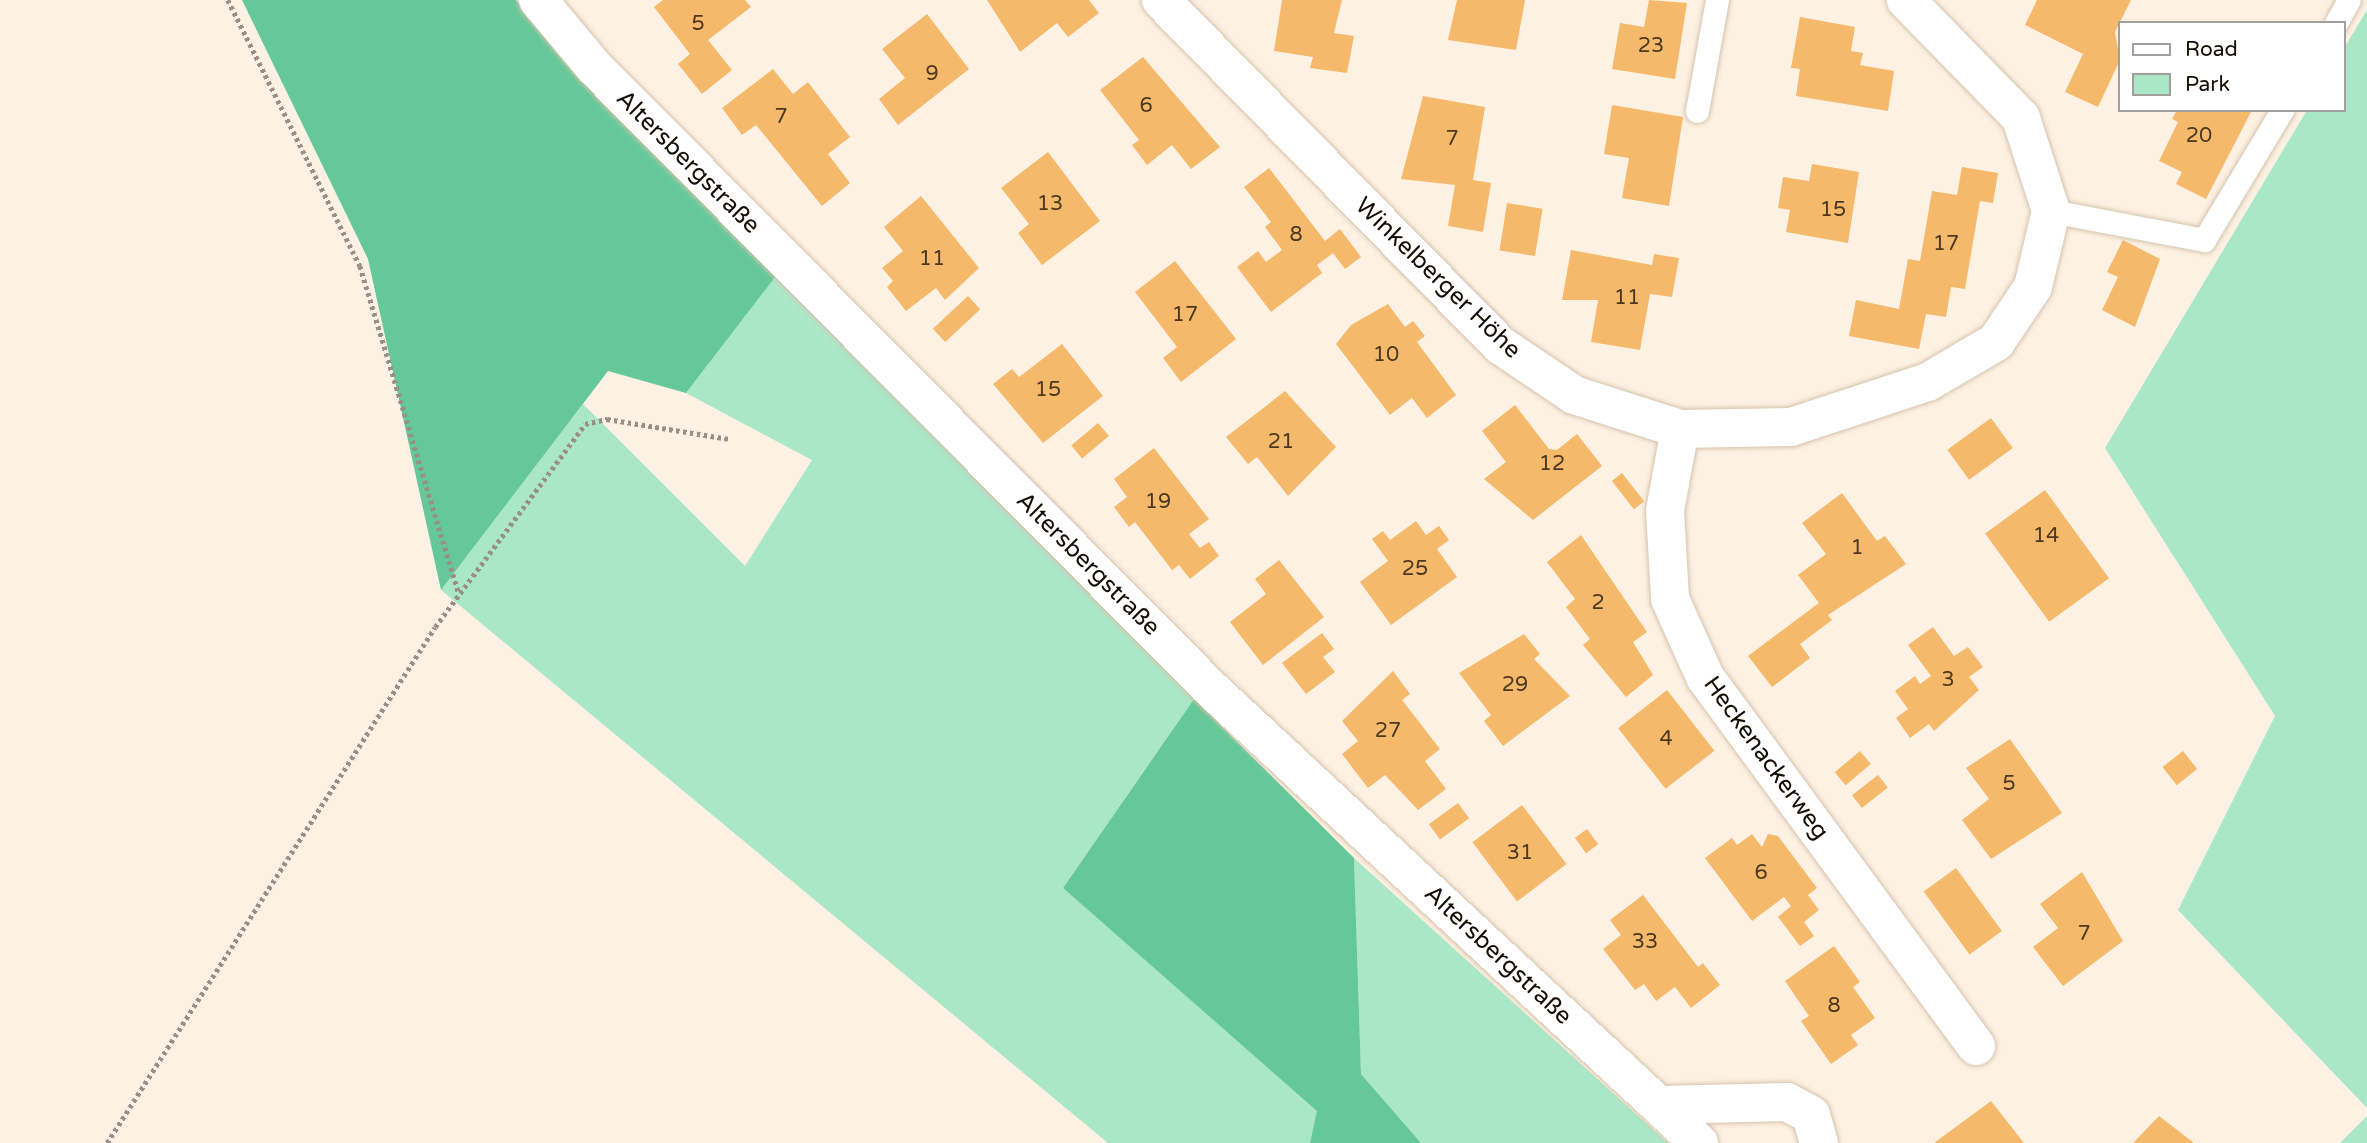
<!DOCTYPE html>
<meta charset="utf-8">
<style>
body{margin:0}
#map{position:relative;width:2367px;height:1143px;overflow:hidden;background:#fdf1e3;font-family:"Varela Round",sans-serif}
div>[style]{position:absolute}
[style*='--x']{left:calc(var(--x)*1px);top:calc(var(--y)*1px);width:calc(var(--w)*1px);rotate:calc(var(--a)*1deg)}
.green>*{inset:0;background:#aae7c7}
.forest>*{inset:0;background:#65c899}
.building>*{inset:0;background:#f5b96b;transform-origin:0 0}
.path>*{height:4.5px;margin-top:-2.25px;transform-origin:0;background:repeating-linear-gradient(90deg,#999084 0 3.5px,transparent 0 7px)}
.roads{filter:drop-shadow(0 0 2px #d6c3ac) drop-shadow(0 0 2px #d6c3ac)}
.lane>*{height:23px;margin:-11.5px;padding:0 11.5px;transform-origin:11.5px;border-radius:11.5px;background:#fff}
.street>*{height:38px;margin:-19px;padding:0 19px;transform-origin:19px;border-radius:19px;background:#fff}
span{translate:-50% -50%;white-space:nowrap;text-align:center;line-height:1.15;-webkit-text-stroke:5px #fff;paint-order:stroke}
.number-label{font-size:21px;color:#4c381e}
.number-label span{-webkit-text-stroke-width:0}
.street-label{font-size:24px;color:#130d05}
.legend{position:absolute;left:2118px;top:21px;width:228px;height:91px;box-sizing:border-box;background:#fff;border:2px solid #a19e9b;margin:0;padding:9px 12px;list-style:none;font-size:21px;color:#130d05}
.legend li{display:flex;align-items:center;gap:14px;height:35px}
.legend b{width:35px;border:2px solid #a19e9b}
</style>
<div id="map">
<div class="green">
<div style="clip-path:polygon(2367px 10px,2367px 1108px,2178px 910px,2275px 716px,2105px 448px,2307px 110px,2344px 110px,2344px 48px)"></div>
<div style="clip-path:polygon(776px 276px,1194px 699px,1063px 888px,1318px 1111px,1310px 1143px,1108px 1143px,441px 590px,583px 404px,745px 566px,812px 460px,686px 393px)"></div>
<div style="clip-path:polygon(1354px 858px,1668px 1143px,1421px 1143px,1361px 1074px)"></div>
<div style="clip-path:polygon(2367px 1116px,2367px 1143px,2340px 1143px)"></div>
</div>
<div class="forest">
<div style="clip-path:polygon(242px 0,516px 0,776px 276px,686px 393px,608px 371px,441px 590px,368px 259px)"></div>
<div style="clip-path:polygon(1194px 699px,1354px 858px,1361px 1074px,1421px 1143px,1310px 1143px,1317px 1111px,1063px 888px)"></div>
</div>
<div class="building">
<div style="clip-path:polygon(663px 0,745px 0,751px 7px,708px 40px,732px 70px,702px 94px,678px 64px,690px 54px,654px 7px)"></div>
<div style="clip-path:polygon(987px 0,1089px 0,1099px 13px,1068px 37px,1057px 23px,1020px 52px)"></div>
<div style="clip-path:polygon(1282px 0,1342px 0,1334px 33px,1354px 36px,1347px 73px,1310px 68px,1313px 57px,1274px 51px)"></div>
<div style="clip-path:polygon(1457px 0,1525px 0,1516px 50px,1448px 40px)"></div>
<div style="clip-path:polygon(1649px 0,1687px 3px,1675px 79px,1612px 69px,1620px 23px,1644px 27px)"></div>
<div style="clip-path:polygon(2037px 0,2131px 0,2115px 32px,2120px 60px,2098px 107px,2065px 92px,2083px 54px,2025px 25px)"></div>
<div style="clip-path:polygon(927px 14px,969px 69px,898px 125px,879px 99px,905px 78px,882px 49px)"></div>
<div style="clip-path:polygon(1800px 17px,1855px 27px,1851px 51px,1863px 53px,1860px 65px,1894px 71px,1888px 111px,1796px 96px,1800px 69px,1791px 68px)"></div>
<div style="clip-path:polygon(1143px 57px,1220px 147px,1191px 169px,1172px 145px,1147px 165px,1132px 145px,1139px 140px,1100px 90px)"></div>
<div style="clip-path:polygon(773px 69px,793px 94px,808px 82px,850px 137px,828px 154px,850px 183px,822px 206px,756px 125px,742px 135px,722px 108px)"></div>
<div style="clip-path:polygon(1423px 96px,1485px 107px,1473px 180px,1491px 183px,1483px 232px,1448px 226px,1455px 185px,1401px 179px)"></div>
<div style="clip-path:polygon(1612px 105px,1683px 117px,1669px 206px,1622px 198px,1629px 158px,1604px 154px)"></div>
<div style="clip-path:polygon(2177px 110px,2252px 110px,2206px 199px,2176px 184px,2182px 172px,2159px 161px,2178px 122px,2172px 119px)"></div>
<div style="clip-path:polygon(1048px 152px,1100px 221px,1042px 265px,1018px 233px,1029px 224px,1001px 188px)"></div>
<div style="clip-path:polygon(1812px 164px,1859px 172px,1848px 243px,1786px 232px,1790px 210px,1778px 208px,1783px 177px,1809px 181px)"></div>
<div style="clip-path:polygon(1962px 167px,1998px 173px,1993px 203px,1980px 201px,1965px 289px,1951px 287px,1946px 317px,1926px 314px,1919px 349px,1849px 336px,1856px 300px,1899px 309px,1908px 259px,1920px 261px,1932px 191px,1957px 195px)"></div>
<div style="clip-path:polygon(1269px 168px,1325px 241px,1340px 229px,1361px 257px,1345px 269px,1333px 253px,1317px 265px,1322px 273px,1271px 312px,1237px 267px,1258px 251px,1266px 262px,1282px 250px,1265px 227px,1271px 222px,1244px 187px)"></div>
<div style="clip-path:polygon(921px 196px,979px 268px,945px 300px,936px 288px,906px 311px,887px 287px,893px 281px,882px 268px,903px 251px,884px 227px)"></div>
<div style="left:1507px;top:203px;width:36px;height:48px;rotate:9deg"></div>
<div style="clip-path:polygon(2123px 240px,2160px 259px,2135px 327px,2102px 310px,2118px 277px,2107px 272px)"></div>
<div style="clip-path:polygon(1571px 250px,1652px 265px,1654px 254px,1679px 258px,1672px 297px,1650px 294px,1640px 350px,1591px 342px,1598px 300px,1562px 300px)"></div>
<div style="clip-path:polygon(1175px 261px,1236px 339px,1181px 382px,1163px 358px,1177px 347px,1135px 292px)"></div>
<div style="left:968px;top:296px;width:18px;height:48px;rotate:47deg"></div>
<div style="clip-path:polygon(1388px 304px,1405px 327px,1413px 321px,1425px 336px,1417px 342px,1456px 395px,1427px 418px,1412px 398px,1390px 415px,1336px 344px,1351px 325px)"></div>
<div style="clip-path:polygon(1062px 344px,1103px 396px,1043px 443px,993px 384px,1012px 369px,1019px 377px)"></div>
<div style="clip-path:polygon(1285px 391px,1336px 447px,1288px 496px,1257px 457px,1248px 464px,1226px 437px)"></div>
<div style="clip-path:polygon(1515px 405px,1549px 449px,1557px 450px,1577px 434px,1602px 466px,1533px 520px,1484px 479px,1506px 462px,1482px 431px)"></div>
<div style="left:1991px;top:418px;width:37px;height:54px;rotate:54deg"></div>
<div style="left:1098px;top:423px;width:17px;height:35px;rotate:50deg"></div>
<div style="clip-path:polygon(1154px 448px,1209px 519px,1189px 534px,1200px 548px,1209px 542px,1219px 556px,1190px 579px,1179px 565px,1172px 570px,1135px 522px,1129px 527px,1114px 507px,1127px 497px,1114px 479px)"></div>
<div style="left:1622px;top:473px;width:36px;height:13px;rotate:52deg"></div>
<div style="left:2045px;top:490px;width:109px;height:74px;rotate:54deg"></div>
<div style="clip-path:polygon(1842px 493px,1877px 541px,1885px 536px,1906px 564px,1828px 615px,1832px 620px,1800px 644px,1810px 658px,1772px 687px,1748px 656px,1819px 603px,1798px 575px,1826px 554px,1802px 523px)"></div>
<div style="clip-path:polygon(1416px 521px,1426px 535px,1439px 526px,1449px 540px,1437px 549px,1457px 577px,1391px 625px,1360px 582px,1388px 561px,1372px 539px,1383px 531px,1390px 540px)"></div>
<div style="clip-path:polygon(1581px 535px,1647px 632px,1633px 642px,1653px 675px,1626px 697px,1583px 645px,1590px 639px,1566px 607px,1575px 599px,1547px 562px)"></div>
<div style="clip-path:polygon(1279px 560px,1324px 617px,1263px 665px,1230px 622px,1266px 594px,1255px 579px)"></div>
<div style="clip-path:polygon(1933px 627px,1954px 656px,1968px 647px,1983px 667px,1969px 677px,1979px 690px,1934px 731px,1929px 724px,1910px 738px,1896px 718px,1908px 709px,1895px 691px,1915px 676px,1920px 684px,1931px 676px,1908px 645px)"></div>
<div style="clip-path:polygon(1322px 633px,1334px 649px,1323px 657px,1335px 672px,1306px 694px,1282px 663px)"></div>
<div style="clip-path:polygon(1524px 634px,1540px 654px,1534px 659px,1570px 696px,1503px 746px,1484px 721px,1491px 715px,1459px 673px)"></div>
<div style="clip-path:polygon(1393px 671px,1410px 694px,1402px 700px,1440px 749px,1425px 761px,1446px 789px,1418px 810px,1385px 775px,1368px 788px,1342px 754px,1358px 741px,1342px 721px)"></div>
<div style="left:1667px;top:690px;width:77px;height:62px;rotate:52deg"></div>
<div style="clip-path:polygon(2010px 739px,2062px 813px,1991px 859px,1962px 820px,1989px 799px,1966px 768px)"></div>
<div style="left:1860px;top:751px;width:17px;height:33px;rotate:50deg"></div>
<div style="left:2183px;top:751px;width:23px;height:26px;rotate:52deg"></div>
<div style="left:1878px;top:775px;width:16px;height:33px;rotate:52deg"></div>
<div style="left:1458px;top:803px;width:19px;height:36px;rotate:54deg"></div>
<div style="left:1522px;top:805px;width:74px;height:62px;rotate:53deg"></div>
<div style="left:1587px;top:829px;width:19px;height:15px;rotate:54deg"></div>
<div style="clip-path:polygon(1752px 834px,1762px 847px,1768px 834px,1778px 836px,1817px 888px,1808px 895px,1819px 910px,1804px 922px,1814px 936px,1800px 946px,1778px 917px,1791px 906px,1784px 897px,1752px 921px,1705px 858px,1732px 838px,1737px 845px)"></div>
<div style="left:1956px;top:868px;width:78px;height:40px;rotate:54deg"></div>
<div style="clip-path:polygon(2082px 872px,2123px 941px,2063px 986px,2033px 947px,2058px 928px,2040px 904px)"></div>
<div style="clip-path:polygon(1643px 895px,1698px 967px,1703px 963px,1720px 985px,1691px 1008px,1675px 987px,1656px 1001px,1644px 984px,1635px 990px,1603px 949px,1621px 935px,1610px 920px)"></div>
<div style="clip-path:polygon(1834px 946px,1860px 982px,1853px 987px,1875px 1018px,1851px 1035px,1858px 1045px,1831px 1064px,1801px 1021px,1809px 1016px,1785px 981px)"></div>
<div style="clip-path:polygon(1991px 1101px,2024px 1143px,1934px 1143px)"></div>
<div style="clip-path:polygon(2159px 1116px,2194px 1143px,2133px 1143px)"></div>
</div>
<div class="path">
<div style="--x:228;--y:0;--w:297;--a:63.6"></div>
<div style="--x:360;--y:266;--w:342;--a:73.2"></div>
<div style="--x:107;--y:1143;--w:611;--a:-57.56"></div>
<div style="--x:435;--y:627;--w:252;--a:-53.5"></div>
<div style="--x:585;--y:424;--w:23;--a:-13"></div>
<div style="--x:607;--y:419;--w:124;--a:9.3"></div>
</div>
<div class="roads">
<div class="lane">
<div style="--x:2336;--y:23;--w:26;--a:-61"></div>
<div style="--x:1697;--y:111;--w:113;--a:-79.8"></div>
<div style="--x:2051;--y:211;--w:156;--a:10.7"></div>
<div style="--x:2204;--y:240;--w:152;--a:-59"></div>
</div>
<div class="street">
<div style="--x:538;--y:0;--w:87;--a:50.1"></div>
<div style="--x:594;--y:67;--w:875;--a:45.23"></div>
<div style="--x:1210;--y:688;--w:668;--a:42.94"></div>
<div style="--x:1161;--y:0;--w:484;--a:45.5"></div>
<div style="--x:1500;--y:345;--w:89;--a:34"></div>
<div style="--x:1574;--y:395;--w:111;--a:17.8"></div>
<div style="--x:1680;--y:429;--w:111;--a:-1"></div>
<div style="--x:1791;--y:427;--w:144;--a:-18.2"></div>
<div style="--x:1928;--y:382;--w:79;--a:-30.5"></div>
<div style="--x:1996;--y:342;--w:66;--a:-56.1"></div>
<div style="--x:2033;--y:287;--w:78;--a:-76.7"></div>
<div style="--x:2051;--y:211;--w:98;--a:-107.9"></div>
<div style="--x:2021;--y:118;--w:165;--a:-134.3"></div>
<div style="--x:1680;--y:429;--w:83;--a:100.4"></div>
<div style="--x:1665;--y:511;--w:88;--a:86.7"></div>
<div style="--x:1670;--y:599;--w:85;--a:65.8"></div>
<div style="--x:1705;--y:677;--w:458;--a:53.7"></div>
<div style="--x:1660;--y:1105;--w:127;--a:-1.4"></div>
<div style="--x:1787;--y:1102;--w:27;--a:28"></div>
<div style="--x:1811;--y:1115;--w:29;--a:74"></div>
</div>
</div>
<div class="number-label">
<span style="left:698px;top:24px">5</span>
<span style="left:1651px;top:46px">23</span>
<span style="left:932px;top:74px">9</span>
<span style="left:1146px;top:106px">6</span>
<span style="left:781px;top:117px">7</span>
<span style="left:2199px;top:136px">20</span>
<span style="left:1452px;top:139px">7</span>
<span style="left:1050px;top:204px">13</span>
<span style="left:1833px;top:210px">15</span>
<span style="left:1296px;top:235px">8</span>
<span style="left:1946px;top:244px">17</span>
<span style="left:932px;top:259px">11</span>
<span style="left:1627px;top:298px">11</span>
<span style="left:1185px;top:315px">17</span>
<span style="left:1386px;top:355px">10</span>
<span style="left:1048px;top:390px">15</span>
<span style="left:1281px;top:442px">21</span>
<span style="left:1552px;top:464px">12</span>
<span style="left:1158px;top:502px">19</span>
<span style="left:2046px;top:536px">14</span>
<span style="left:1857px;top:548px">1</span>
<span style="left:1415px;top:569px">25</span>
<span style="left:1598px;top:603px">2</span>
<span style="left:1948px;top:680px">3</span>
<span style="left:1515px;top:685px">29</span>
<span style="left:1388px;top:731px">27</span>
<span style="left:1666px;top:739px">4</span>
<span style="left:2009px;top:784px">5</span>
<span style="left:1520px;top:853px">31</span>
<span style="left:1761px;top:873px">6</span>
<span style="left:2084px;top:934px">7</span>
<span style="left:1645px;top:942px">33</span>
<span style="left:1834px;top:1006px">8</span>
</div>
<div class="street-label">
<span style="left:688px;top:162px;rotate:45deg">Altersbergstraße</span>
<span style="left:1438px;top:278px;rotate:44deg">Winkelberger Höhe</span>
<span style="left:1088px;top:564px;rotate:45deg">Altersbergstraße</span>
<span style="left:1766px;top:758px;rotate:54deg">Heckenackerweg</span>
<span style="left:1498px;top:955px;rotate:43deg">Altersbergstraße</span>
</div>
<ul class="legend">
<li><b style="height:9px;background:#fff"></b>Road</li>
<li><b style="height:19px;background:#aae7c7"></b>Park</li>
</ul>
</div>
